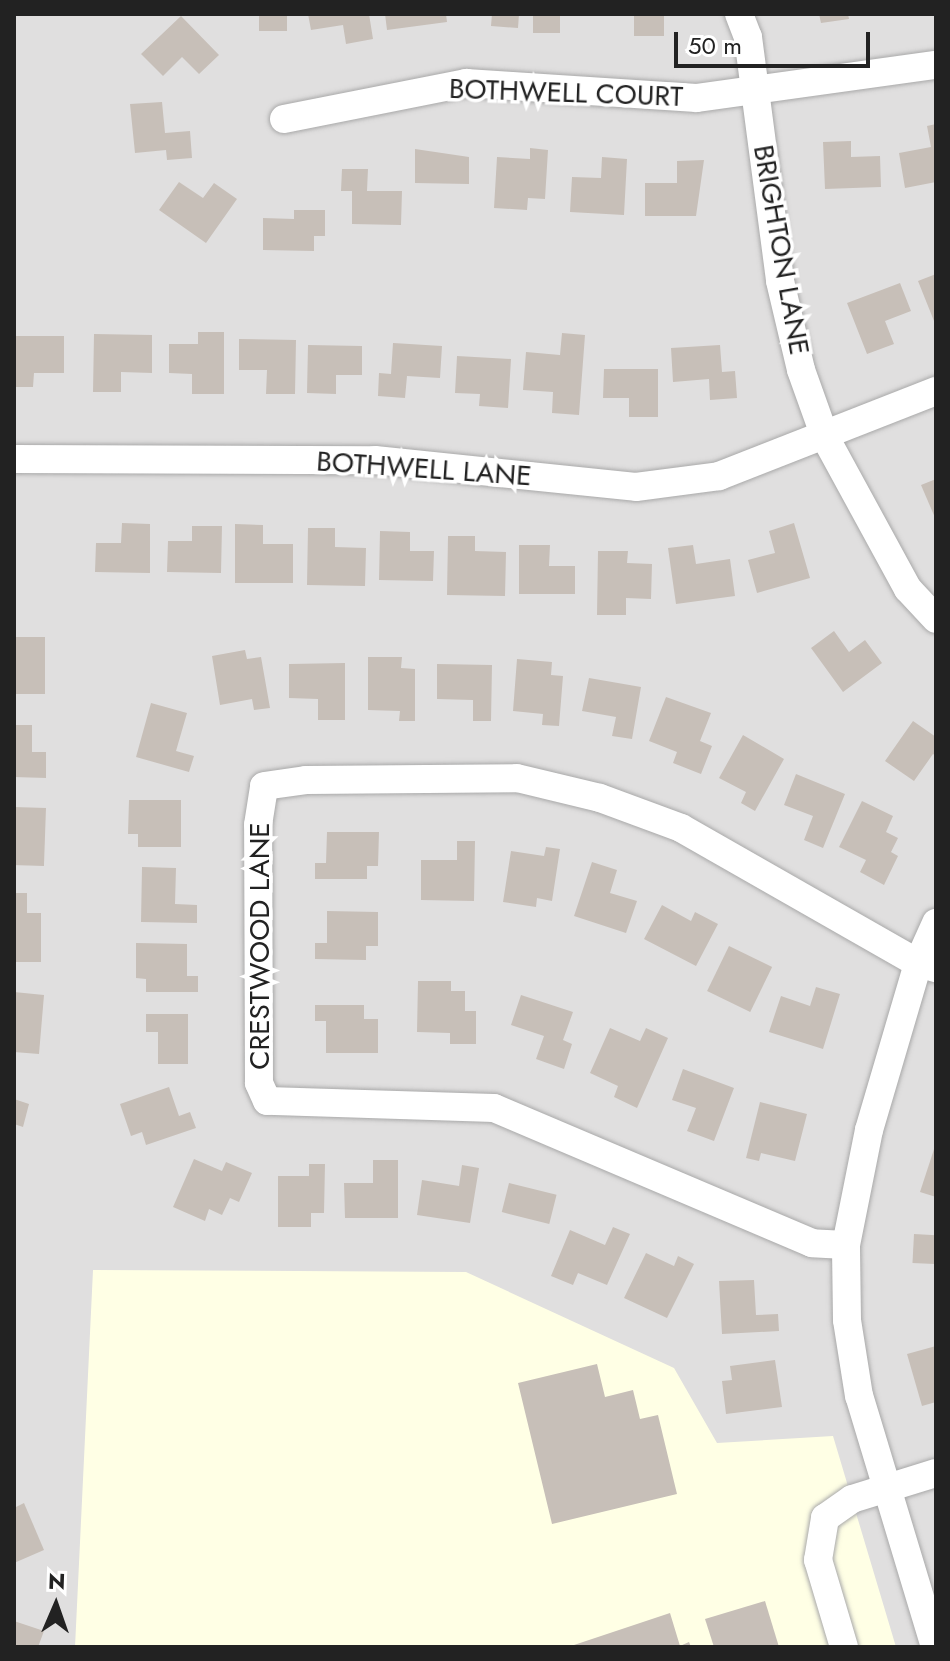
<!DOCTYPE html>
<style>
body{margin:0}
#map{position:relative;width:950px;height:1661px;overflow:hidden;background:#f2efe9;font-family:Jost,sans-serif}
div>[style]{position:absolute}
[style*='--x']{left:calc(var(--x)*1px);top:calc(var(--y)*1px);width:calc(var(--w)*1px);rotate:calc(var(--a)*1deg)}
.residential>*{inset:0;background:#e0dfdf;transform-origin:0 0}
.education>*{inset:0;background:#ffffe5}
.building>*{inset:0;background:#c7bfb8;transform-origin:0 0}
.roads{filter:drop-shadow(0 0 2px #a9a9a9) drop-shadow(0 0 2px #a9a9a9)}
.minor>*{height:28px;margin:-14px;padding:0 14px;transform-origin:14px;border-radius:14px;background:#fff}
span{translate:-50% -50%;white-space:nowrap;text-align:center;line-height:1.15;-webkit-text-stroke:7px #fff;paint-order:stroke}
.street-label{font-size:28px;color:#222}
.frame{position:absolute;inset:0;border:16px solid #222;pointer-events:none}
.north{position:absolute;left:16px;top:1565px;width:80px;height:80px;-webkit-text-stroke:6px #fff;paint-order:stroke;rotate:2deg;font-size:22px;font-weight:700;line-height:32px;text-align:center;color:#222}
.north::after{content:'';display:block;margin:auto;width:28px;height:36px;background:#222;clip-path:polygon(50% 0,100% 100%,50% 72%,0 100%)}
.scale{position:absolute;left:674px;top:32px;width:196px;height:36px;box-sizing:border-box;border:4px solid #222;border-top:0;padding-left:10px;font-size:24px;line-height:28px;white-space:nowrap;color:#222;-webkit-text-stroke:6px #fff;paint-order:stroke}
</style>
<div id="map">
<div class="residential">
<div style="left:14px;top:14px;width:922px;height:1633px"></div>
</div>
<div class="education">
<div style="clip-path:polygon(93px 1270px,466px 1272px,674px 1368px,717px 1443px,833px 1436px,896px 1647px,75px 1647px)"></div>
</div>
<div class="building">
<div style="left:259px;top:14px;width:28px;height:17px"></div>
<div style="clip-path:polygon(308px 14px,369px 14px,373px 39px,346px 44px,343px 25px,311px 30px)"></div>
<div style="clip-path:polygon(385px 14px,446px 14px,447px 22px,387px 30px)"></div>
<div style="clip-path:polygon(492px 14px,519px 14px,518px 28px,491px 26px)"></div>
<div style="left:533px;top:14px;width:27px;height:19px"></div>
<div style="left:634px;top:14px;width:30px;height:22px"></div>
<div style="clip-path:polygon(819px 14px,848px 14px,849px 19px,821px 23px)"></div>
<div style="clip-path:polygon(181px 16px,219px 55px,199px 74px,182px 57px,163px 76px,141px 54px)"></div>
<div style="clip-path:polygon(162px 102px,165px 133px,190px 131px,192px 158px,167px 160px,166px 150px,135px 153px,130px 104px)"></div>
<div style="clip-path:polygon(936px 124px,936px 182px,905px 188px,899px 153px,931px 147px,927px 126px)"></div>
<div style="clip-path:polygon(851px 141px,851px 157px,880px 156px,881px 187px,825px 189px,823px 142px)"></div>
<div style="clip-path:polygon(530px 148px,548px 150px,545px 199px,528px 198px,527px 210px,494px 208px,497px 157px,530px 159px)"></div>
<div style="clip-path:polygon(415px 149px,469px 157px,469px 184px,415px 183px)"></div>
<div style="clip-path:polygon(602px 157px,627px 159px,624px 215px,570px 212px,572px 177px,601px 178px)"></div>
<div style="clip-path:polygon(704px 160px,696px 216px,645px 216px,645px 183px,677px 183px,677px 161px)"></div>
<div style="clip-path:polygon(342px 169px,368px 169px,367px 191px,402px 191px,401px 225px,352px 224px,352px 191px,341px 191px)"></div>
<div style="clip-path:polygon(179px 182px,203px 198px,214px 183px,237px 199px,206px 243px,159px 210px)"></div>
<div style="clip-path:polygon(294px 210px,325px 210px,325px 236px,314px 236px,314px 251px,263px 250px,263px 218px,294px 219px)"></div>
<div style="clip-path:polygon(936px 274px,936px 326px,918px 281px)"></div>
<div style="clip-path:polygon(900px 283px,911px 311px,885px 321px,894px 344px,867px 354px,847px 303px)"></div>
<div style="clip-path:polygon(198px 332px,224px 332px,224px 394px,192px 394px,192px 374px,169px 373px,169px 344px,198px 344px)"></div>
<div style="clip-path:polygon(562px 333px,585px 335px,579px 415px,552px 413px,553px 392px,523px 390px,526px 352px,560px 355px)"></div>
<div style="clip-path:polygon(94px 334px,152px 335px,152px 373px,121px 372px,121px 392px,93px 392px)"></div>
<div style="clip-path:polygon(14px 336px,64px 336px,64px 373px,34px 373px,33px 387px,14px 387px)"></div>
<div style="clip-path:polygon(239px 339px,296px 340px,295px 394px,266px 394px,267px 370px,239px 370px)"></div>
<div style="clip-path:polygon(393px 343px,442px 346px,440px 378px,407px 376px,405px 398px,378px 396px,379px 373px,391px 374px)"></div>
<div style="clip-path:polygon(308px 345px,362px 346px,362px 375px,336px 375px,336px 394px,307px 393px)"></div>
<div style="clip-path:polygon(720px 345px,722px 372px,735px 371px,737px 398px,710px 400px,709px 379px,673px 382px,671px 348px)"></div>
<div style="clip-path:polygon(457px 356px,511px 359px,508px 408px,479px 406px,480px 394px,455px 393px)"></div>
<div style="clip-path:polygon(604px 369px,658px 369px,658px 417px,629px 417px,629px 398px,603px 398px)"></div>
<div style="clip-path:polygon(936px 479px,936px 520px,921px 485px)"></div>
<div style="clip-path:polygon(122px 523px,150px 524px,150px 573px,95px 572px,96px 543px,121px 543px)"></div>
<div style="clip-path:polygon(794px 523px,810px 578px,757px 593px,748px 560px,775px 553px,769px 531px)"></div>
<div style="clip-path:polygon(235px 524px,263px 525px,263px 544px,293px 544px,293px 583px,235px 583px)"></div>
<div style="clip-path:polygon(192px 526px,222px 526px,221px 573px,167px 572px,168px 541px,192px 541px)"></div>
<div style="clip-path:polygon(308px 528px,335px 528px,335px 547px,366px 548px,365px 586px,307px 585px)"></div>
<div style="clip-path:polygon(380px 531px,410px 532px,410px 551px,434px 551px,433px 581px,379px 580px)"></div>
<div style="clip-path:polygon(448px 536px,475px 536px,475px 551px,506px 552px,505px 596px,447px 595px)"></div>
<div style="clip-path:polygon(519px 545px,550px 545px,549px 566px,575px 566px,575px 594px,519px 594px)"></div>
<div style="clip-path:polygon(693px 545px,696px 564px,730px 559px,735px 596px,676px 604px,668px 548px)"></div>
<div style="clip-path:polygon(598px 551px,628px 551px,627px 563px,652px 564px,651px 599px,626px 598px,626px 615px,597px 615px)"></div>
<div style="clip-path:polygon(834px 631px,849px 652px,865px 640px,882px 663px,843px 692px,811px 648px)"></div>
<div style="left:14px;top:637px;width:31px;height:57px"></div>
<div style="clip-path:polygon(245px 650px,247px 659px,261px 657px,270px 708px,254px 710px,252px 699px,220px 705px,212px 656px)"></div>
<div style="clip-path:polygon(368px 657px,402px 657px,401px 668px,415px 669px,415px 721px,399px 721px,400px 711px,368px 710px)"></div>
<div style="clip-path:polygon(517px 659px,552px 662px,551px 675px,563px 676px,559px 726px,542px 725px,543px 714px,513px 711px)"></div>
<div style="clip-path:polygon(345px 663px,345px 720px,318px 720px,318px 699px,289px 698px,289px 664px)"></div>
<div style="clip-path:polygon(437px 664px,492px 665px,491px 721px,473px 721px,473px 700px,437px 699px)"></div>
<div style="clip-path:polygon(589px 678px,641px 687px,632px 739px,612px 736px,616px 717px,582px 711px)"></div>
<div style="clip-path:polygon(666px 697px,711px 713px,700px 741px,712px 746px,701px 774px,673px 763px,677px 752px,649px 741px)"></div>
<div style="clip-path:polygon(151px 703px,187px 713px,176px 751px,194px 756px,189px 772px,136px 757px)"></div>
<div style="clip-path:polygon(913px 721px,936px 737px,936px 756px,933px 754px,914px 781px,885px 761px)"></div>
<div style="clip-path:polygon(14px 725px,32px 725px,32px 752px,46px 752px,46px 778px,14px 777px)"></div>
<div style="clip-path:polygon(743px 735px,784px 759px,755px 811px,741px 803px,746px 792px,719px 778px)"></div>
<div style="clip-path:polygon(796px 774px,845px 794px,823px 848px,804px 840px,813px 816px,784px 805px)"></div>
<div style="clip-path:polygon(129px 800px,181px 800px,181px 847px,138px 847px,138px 834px,128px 834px)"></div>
<div style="clip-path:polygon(862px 801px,893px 816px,886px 832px,898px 838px,891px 852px,898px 856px,884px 885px,860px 872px,866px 860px,839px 847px)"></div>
<div style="left:14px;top:807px;width:32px;height:58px;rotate:2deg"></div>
<div style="clip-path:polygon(327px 832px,379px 832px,378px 866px,367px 866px,367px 879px,315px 879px,315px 863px,326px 863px)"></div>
<div style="clip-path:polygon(457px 841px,475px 841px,474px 901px,421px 900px,421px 860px,457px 860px)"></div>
<div style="clip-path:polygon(546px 847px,560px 849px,552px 901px,537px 898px,536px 907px,503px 902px,511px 851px,544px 856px)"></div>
<div style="clip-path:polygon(592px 862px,617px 870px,610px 893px,637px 901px,626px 933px,574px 916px)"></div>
<div style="clip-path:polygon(142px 867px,176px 868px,175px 904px,197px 905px,197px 923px,141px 922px)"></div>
<div style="clip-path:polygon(14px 893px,27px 893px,27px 913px,41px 913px,41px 962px,14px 962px)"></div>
<div style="clip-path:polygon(662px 905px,691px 921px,695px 912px,718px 924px,696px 966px,644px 939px)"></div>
<div style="clip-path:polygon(327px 911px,378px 912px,378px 946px,366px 946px,366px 960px,315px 959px,315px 943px,327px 943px)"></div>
<div style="clip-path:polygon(136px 943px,187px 944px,187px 976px,198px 976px,198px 992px,146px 992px,146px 979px,136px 978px)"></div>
<div style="left:729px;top:946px;width:48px;height:50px;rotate:26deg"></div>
<div style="clip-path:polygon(418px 981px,451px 981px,451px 991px,465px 991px,465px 1011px,476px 1011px,476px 1044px,450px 1044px,450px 1033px,417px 1032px)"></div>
<div style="clip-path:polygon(816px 987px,840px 994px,823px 1049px,769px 1032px,781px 996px,810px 1006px)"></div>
<div style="clip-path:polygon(14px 992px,44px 995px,39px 1054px,14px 1052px)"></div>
<div style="clip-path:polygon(521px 995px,573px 1012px,563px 1040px,572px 1044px,564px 1069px,536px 1059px,544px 1036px,511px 1025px)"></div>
<div style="clip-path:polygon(315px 1005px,364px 1005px,364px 1019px,378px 1019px,378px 1053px,326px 1053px,326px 1021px,315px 1021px)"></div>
<div style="clip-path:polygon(146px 1014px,188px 1014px,188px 1064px,158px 1064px,158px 1032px,146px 1032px)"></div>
<div style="clip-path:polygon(610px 1028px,640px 1041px,646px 1028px,668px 1038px,637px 1108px,614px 1097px,618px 1086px,590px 1073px)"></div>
<div style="clip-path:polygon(683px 1069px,734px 1088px,714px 1141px,687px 1131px,696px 1108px,672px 1100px)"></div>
<div style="clip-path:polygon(169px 1087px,179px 1116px,190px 1112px,196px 1128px,146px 1145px,142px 1132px,131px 1136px,120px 1104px)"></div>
<div style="clip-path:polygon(14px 1099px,29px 1104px,23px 1127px,14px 1124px)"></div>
<div style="clip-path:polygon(760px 1102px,807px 1114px,795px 1161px,761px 1153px,759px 1161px,746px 1158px)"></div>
<div style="clip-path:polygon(936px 1143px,936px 1197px,920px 1192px)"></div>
<div style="clip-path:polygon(194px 1159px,222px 1171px,226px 1162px,252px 1173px,239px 1202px,230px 1198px,222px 1215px,209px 1209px,205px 1221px,173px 1207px)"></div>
<div style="clip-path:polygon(373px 1160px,398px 1160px,398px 1218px,345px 1218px,344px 1183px,373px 1183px)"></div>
<div style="clip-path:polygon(309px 1164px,325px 1164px,324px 1213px,311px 1213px,311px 1227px,278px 1227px,278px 1176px,309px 1176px)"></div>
<div style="clip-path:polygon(462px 1165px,479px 1168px,470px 1223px,417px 1215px,422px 1180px,459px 1186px)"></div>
<div style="left:509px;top:1183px;width:49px;height:30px;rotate:14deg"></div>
<div style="clip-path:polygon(613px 1227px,630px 1234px,607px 1285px,578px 1273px,573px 1285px,551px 1276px,570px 1230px,605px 1245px)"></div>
<div style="left:914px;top:1234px;width:22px;height:29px;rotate:3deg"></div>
<div style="clip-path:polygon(646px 1253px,674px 1266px,678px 1256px,694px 1264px,667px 1318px,624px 1298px)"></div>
<div style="clip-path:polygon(754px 1280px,756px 1315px,778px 1314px,779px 1331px,722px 1334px,719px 1281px)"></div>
<div style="clip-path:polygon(936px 1346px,936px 1402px,922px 1406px,907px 1354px)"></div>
<div style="clip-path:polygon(775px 1360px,782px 1407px,726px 1414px,722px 1381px,732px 1380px,730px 1366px)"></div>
<div style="clip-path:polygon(597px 1364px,605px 1397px,633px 1390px,640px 1419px,658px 1415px,677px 1494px,552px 1524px,518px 1383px)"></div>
<div style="clip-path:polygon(24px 1503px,44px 1550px,14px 1563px,14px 1508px)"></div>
<div style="clip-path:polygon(765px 1601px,779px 1647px,714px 1647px,705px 1619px)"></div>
<div style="clip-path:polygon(670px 1613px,680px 1646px,689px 1642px,691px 1647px,568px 1647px)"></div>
<div style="clip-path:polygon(14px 1621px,44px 1631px,38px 1647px,14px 1647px)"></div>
</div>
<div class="roads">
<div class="minor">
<div style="--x:739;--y:14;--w:25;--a:69"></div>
<div style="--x:748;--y:37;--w:246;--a:82.5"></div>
<div style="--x:780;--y:281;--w:91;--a:76.7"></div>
<div style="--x:801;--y:370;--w:71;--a:70.3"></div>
<div style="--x:825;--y:437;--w:173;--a:61.4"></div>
<div style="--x:908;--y:589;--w:41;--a:47"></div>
<div style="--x:284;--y:119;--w:186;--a:-11.2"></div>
<div style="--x:466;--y:83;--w:231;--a:3.7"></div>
<div style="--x:697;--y:98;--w:241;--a:-7.9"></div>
<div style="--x:14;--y:459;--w:361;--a:0.2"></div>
<div style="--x:375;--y:460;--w:262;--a:5.9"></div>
<div style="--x:636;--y:487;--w:84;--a:-7.5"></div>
<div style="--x:719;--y:476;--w:233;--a:-21.4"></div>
<div style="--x:846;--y:1245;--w:34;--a:-177"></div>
<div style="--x:812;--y:1243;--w:345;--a:-157"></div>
<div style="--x:494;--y:1108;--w:227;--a:-178.2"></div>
<div style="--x:267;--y:1101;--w:20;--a:-114"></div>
<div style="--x:259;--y:1083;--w:258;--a:-90.2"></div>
<div style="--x:258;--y:825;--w:39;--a:-81"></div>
<div style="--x:264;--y:786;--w:42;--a:-8.1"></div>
<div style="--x:306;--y:780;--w:211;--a:-0.5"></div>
<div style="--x:517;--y:778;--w:85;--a:13.5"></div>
<div style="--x:600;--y:798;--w:86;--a:20.3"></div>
<div style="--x:681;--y:828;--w:273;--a:29.7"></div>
<div style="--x:918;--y:963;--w:19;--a:16"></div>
<div style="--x:844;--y:1647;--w:91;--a:-106.6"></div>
<div style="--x:818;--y:1560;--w:43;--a:-80.5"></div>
<div style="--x:825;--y:1518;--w:33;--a:-35"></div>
<div style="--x:852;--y:1499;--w:88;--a:-17.2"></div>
<div style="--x:935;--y:1647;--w:262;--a:-106.8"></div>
<div style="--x:859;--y:1396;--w:77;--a:-99"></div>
<div style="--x:847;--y:1320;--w:75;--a:-90.8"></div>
<div style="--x:846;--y:1245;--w:117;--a:-78.7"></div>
<div style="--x:869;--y:1130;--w:174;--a:-73.6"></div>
<div style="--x:918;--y:963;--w:44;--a:-65.8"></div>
</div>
</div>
<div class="street-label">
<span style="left:566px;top:93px;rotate:2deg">BOTHWELL COURT</span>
<span style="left:781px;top:250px;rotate:80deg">BRIGHTON LANE</span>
<span style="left:424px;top:469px;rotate:4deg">BOTHWELL LANE</span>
<span style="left:260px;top:946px;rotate:-90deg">CRESTWOOD LANE</span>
</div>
<div class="frame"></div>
<div class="north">N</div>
<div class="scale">50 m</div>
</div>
